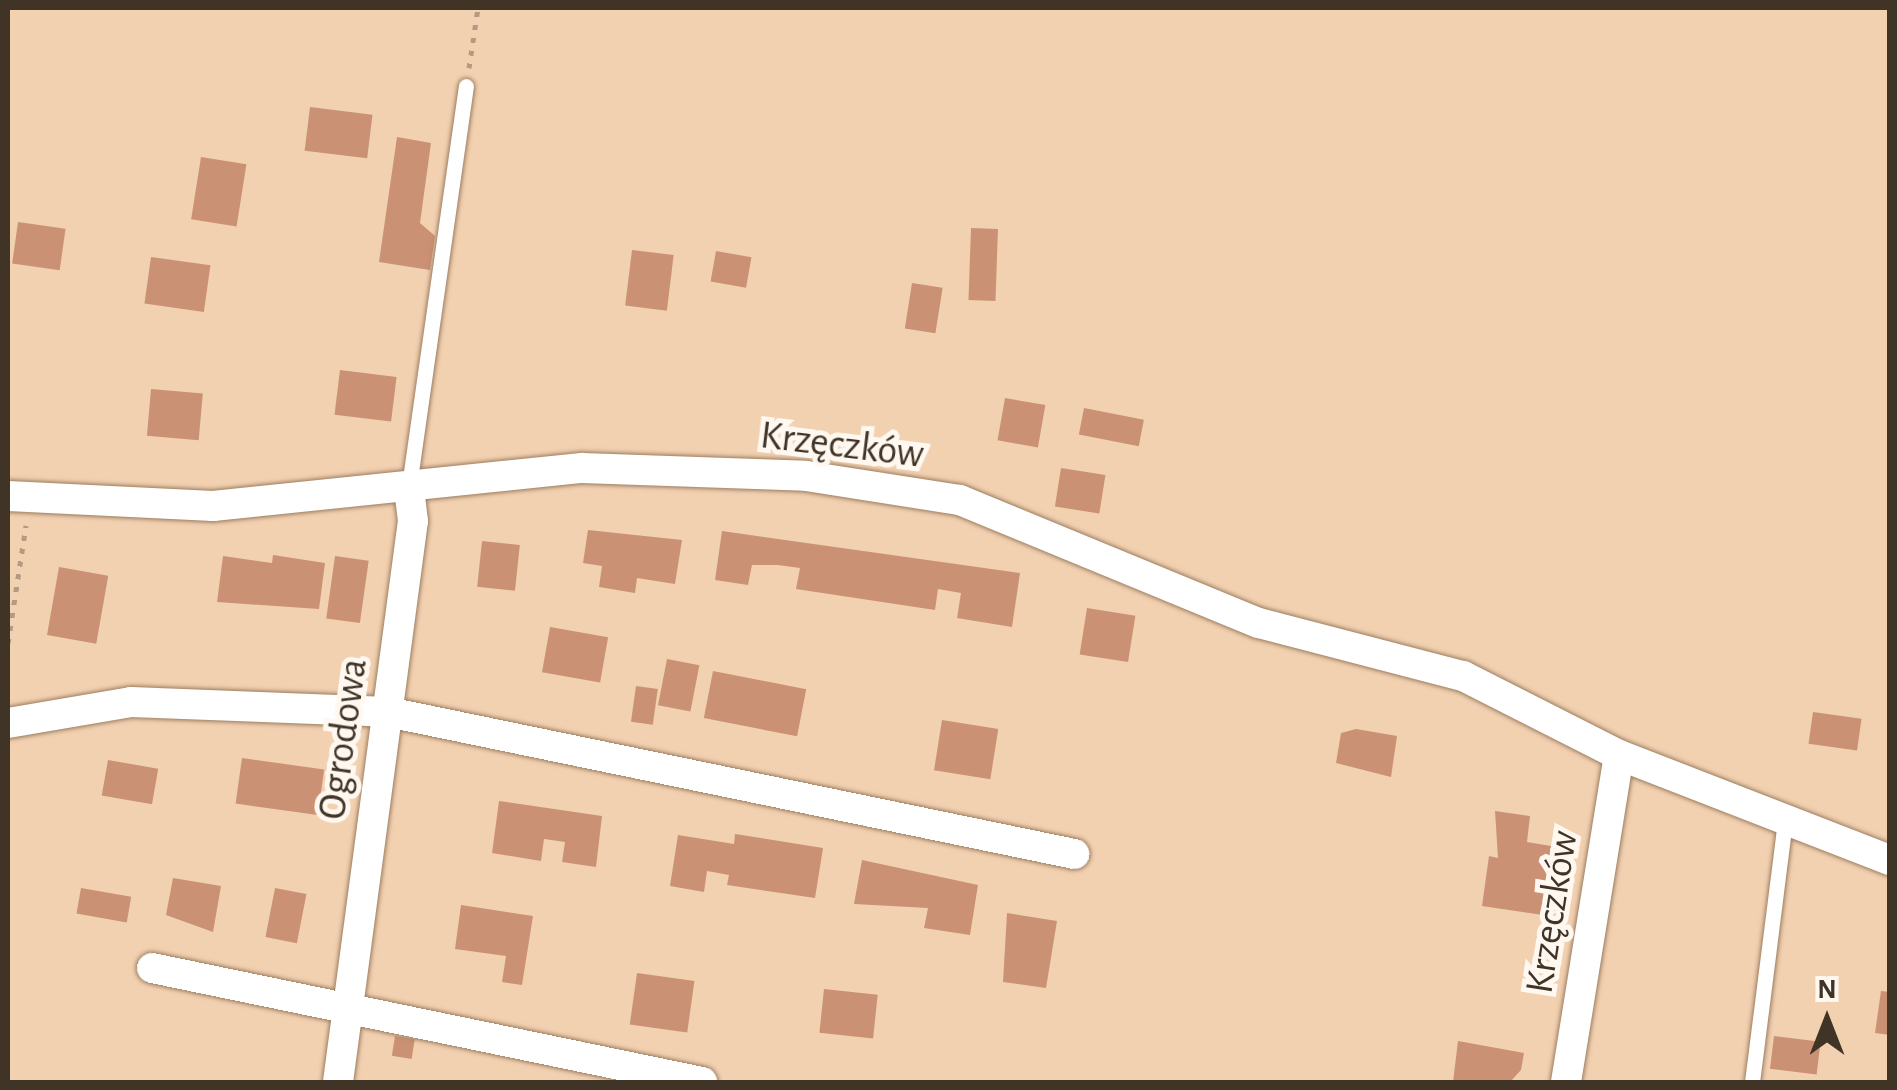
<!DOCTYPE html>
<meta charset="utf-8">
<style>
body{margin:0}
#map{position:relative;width:1897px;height:1090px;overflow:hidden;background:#f2d1b1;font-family:"Alegreya Sans",sans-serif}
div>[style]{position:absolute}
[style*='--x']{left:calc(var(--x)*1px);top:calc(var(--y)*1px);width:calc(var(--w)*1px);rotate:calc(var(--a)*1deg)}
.building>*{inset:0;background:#cb9175;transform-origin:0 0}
.path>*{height:5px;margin-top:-2.5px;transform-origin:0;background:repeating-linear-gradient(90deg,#b39a80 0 5px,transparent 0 13px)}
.roads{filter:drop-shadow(0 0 2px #9c7e60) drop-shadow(0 0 2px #9c7e60)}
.lane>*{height:15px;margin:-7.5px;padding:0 7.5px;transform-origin:7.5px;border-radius:7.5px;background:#fff}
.street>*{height:30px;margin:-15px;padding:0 15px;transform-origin:15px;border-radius:15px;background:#fff}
span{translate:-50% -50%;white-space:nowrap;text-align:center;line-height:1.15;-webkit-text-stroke:10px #fef8f1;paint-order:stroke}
.street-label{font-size:40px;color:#403427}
.frame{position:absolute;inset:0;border:10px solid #403427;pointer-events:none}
.north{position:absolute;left:1777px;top:970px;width:100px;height:100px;-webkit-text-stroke:8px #fef8f1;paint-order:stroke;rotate:0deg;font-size:28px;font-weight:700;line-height:40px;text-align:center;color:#403427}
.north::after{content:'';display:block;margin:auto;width:35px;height:45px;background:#403427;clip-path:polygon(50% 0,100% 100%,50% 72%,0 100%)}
</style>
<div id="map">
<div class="building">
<div style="left:310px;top:107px;width:63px;height:44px;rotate:7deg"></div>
<div style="clip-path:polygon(397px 137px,431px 143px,420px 223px,435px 236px,430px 270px,379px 262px)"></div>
<div style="left:201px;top:157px;width:46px;height:63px;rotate:9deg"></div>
<div style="left:18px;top:222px;width:48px;height:42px;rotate:8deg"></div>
<div style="left:971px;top:228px;width:27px;height:72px;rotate:2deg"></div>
<div style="left:632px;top:250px;width:42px;height:56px;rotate:7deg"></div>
<div style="left:716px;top:251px;width:36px;height:31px;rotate:10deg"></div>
<div style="left:151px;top:257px;width:60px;height:47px;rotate:8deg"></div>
<div style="left:912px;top:283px;width:31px;height:46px;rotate:9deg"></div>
<div style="left:340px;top:370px;width:57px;height:45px;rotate:7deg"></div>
<div style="left:151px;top:389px;width:52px;height:47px;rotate:5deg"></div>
<div style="left:1005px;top:398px;width:41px;height:43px;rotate:10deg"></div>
<div style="left:1084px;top:408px;width:61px;height:27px;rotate:11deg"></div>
<div style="left:1061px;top:468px;width:45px;height:39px;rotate:9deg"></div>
<div style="clip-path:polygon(588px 530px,682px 540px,675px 584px,637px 578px,635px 593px,599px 587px,602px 566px,583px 563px)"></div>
<div style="clip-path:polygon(722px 531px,1020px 573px,1012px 627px,957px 618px,961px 593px,938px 589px,935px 610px,796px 589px,800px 568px,778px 565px,752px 565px,748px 585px,715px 580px)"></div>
<div style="left:482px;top:541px;width:38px;height:46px;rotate:6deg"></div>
<div style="clip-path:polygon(273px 555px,325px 563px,319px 609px,217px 602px,223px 556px,272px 563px)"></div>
<div style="left:335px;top:556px;width:34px;height:63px;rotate:8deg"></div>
<div style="left:59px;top:567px;width:50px;height:69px;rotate:10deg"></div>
<div style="left:1087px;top:608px;width:49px;height:47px;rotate:9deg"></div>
<div style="left:550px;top:627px;width:59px;height:46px;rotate:10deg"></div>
<div style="left:667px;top:659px;width:33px;height:47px;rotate:11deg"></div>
<div style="left:713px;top:671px;width:95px;height:48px;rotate:11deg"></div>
<div style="left:636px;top:686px;width:22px;height:36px;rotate:8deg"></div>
<div style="left:1813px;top:712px;width:49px;height:32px;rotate:8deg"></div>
<div style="left:942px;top:720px;width:57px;height:51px;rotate:9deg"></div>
<div style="clip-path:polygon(1356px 729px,1397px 736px,1391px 777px,1336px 763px,1341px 733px)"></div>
<div style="left:242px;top:758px;width:83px;height:46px;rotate:8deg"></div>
<div style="left:108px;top:760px;width:51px;height:36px;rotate:10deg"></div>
<div style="clip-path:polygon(499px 801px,602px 816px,596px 867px,562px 862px,565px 842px,544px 839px,541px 861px,492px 853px)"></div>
<div style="clip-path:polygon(1495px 811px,1530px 816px,1527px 842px,1551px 846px,1550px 916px,1482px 906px,1489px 856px,1498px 858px)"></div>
<div style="clip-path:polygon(735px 834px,823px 848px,815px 898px,727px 885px,729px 875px,707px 871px,704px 892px,670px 886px,678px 835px,734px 844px)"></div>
<div style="clip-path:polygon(862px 860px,978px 885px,970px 935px,924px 928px,928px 908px,854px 904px)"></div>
<div style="clip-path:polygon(173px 878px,221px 886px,213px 932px,166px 915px)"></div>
<div style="left:81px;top:888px;width:51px;height:26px;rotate:10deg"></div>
<div style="left:275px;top:888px;width:32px;height:50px;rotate:11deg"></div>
<div style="clip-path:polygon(461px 905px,533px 916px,522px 985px,502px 982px,506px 956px,455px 949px)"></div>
<div style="clip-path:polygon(1007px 913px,1057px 921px,1046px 988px,1003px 982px)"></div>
<div style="left:637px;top:973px;width:58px;height:52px;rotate:8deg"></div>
<div style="left:824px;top:989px;width:54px;height:44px;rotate:6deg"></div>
<div style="clip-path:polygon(1881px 991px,1890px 992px,1890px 1035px,1875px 1033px)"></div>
<div style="left:395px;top:1036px;width:20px;height:20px;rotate:9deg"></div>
<div style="left:1774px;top:1036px;width:47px;height:33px;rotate:7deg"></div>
<div style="clip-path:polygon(1458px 1041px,1524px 1053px,1521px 1070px,1510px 1082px,1453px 1082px)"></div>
</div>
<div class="path">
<div style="--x:469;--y:68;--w:61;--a:-81.5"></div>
<div style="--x:8;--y:643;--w:119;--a:-81.3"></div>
</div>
<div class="roads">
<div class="lane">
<div style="--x:409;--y:486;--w:404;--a:-81.9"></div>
<div style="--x:1752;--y:1082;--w:264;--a:-82.8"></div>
</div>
<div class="street">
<div style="--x:8;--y:496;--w:205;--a:2.8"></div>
<div style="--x:213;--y:506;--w:371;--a:-5.9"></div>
<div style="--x:582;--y:468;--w:224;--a:2"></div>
<div style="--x:806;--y:476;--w:156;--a:8.9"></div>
<div style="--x:960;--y:500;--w:323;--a:22.4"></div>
<div style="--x:1259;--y:623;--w:211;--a:14.6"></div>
<div style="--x:1463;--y:676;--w:175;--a:26.9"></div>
<div style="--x:1619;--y:755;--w:291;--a:21.2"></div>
<div style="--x:8;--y:723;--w:125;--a:-9.7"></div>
<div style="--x:131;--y:702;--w:257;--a:2.2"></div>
<div style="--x:388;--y:712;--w:701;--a:11.69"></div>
<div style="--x:152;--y:968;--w:562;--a:11.71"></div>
<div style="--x:338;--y:1082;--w:566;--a:-82.39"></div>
<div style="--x:413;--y:521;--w:35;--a:-97"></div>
<div style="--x:1566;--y:1082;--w:331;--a:-80.8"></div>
</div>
</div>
<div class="street-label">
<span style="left:842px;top:445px;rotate:7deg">Krzęczków</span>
<span style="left:343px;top:739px;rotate:-82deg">Ogrodowa</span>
<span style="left:1552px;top:912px;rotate:-81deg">Krzęczków</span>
</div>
<div class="frame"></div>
<div class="north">N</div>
</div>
